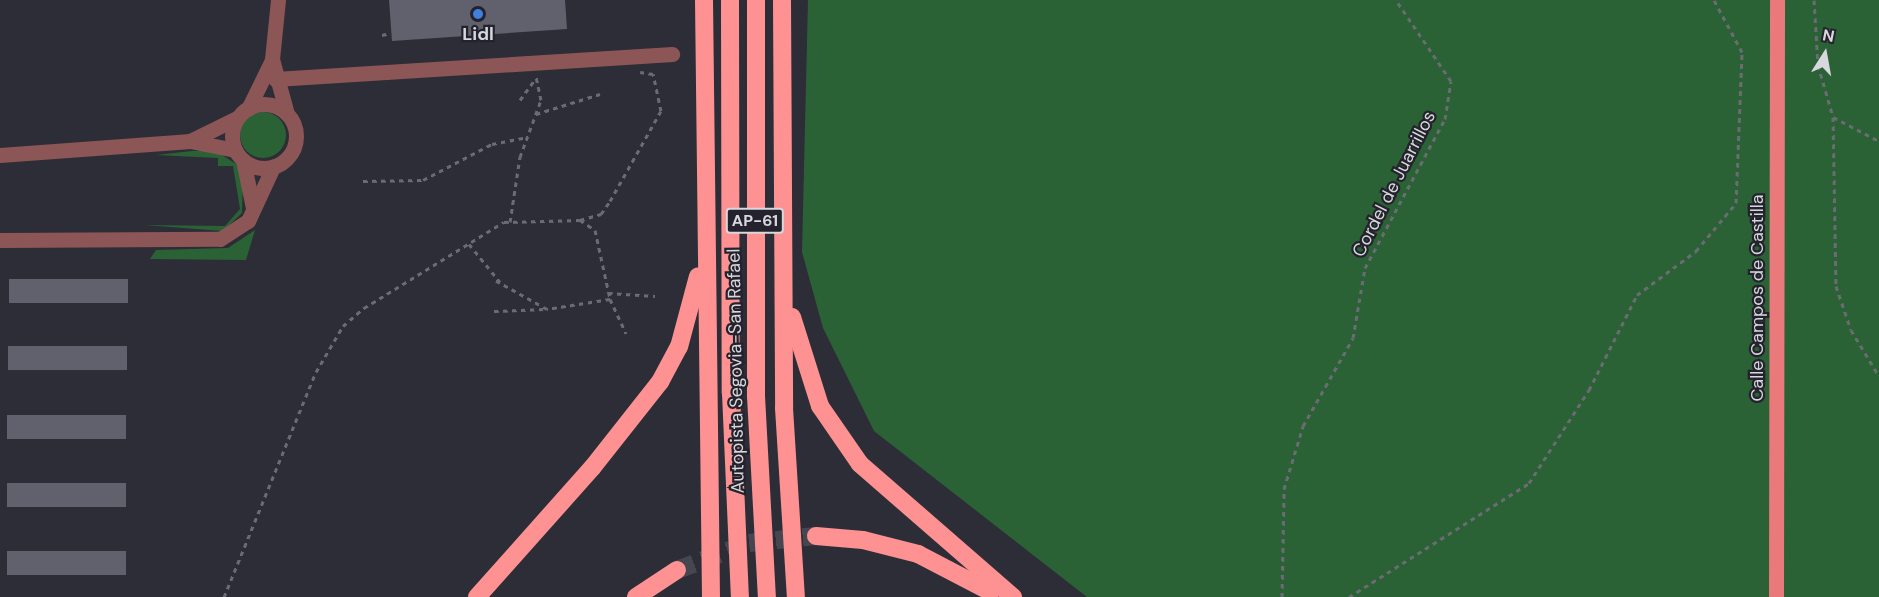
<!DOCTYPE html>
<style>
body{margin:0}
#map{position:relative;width:1879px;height:597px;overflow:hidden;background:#2d2d37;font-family:"DM Sans",sans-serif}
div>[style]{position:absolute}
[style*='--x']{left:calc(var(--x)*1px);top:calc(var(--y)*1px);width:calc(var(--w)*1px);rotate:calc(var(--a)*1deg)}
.green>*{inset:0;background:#2a6236}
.round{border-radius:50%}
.building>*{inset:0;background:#61616d;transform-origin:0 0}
.highway-tunnel>*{height:18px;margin-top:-9px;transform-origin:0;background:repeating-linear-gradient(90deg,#464650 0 18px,transparent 0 27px)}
.path>*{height:3px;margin-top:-1.5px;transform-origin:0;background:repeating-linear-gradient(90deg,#6b6b73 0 4.5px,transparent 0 9px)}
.minor>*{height:15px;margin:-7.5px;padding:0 7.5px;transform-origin:7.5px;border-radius:7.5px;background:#8d5656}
.minor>.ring{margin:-7.5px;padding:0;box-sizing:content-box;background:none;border:15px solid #8d5656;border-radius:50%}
.major>*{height:15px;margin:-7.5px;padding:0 7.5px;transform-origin:7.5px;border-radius:7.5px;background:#e9797b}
.highway>*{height:18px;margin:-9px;padding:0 9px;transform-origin:9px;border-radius:9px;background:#fe9293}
.dots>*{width:16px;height:16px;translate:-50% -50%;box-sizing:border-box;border:3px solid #24232d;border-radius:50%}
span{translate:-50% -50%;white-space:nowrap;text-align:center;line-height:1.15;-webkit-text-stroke:4.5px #24232d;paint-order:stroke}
.shield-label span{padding:2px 4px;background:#24232d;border:2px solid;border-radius:4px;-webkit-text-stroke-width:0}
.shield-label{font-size:16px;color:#d7d7dd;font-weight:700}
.poi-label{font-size:18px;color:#d7d7dd;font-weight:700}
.street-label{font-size:18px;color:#d7d7dd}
.north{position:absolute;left:1795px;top:24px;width:60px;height:60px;-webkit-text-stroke:4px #24232d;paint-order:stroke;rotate:11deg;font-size:16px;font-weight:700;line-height:24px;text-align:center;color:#d7d7dd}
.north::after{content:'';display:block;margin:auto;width:21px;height:27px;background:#d7d7dd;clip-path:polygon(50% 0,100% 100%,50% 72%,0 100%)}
</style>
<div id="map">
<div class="green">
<div style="clip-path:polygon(808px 0,1879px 0,1879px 597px,1087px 597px,874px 431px,823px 328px,802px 252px)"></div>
<div class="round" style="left:240px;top:112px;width:46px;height:46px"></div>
<div style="clip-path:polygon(192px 151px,216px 151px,236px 164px,243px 175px,242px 213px,223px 231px,144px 225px,225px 226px,240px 209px,233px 166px,218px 166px,218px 158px,156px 155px)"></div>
<div style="clip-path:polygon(255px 230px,246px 260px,150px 259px,156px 250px,228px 248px)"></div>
</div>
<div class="building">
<div style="clip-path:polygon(389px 0,565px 0,567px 29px,392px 41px)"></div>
<div style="left:9px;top:279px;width:119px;height:24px"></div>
<div style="left:8px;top:346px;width:119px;height:24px"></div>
<div style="left:7px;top:415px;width:119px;height:24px"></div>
<div style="left:7px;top:483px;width:119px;height:24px"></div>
<div style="left:7px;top:551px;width:119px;height:24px"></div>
</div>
<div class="highway-tunnel">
<div style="--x:677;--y:570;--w:77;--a:-20.6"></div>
<div style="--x:749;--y:543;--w:67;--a:-6"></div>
</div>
<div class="path">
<div style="--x:1814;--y:0;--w:65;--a:86.5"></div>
<div style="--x:1818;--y:65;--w:54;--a:73.9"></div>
<div style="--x:1833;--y:117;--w:52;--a:27.6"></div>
<div style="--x:382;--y:35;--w:9;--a:-13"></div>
<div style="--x:520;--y:100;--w:27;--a:-54"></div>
<div style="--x:536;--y:114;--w:67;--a:-17.4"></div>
<div style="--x:1833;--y:117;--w:169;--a:89"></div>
<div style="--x:1836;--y:286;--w:46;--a:71.2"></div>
<div style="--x:1851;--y:330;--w:54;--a:58.7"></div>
<div style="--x:363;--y:181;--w:60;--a:-1"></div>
<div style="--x:423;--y:180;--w:78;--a:-27.6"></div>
<div style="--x:492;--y:144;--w:36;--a:-11"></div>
<div style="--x:580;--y:220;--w:22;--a:-16"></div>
<div style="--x:601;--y:214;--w:16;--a:-55"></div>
<div style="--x:610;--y:201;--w:103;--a:-60.5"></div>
<div style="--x:661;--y:111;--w:38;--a:-102"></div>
<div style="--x:653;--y:74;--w:13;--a:-171"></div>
<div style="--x:510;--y:222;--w:66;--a:-81.3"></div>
<div style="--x:520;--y:157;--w:61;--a:-69.8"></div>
<div style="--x:541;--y:100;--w:25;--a:-102"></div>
<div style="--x:469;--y:244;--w:49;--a:50.8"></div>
<div style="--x:608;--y:293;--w:47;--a:3.7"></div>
<div style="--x:610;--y:299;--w:38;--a:65"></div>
<div style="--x:494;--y:311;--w:51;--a:-2.2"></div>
<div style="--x:224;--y:597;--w:243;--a:-67.8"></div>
<div style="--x:316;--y:372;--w:53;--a:-59.6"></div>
<div style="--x:343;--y:326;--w:28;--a:-41"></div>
<div style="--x:364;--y:308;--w:164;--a:-31.6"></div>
<div style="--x:504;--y:222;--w:76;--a:-1.5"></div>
<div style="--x:580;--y:220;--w:18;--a:34"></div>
<div style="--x:595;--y:230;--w:71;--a:77.7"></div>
<div style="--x:610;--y:299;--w:64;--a:171"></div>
<div style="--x:547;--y:309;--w:62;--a:-150.9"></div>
<div style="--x:1282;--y:597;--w:108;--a:-88.9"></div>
<div style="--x:1284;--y:489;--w:66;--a:-73.2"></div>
<div style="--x:1303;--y:426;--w:101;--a:-60.4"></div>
<div style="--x:1353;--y:338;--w:71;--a:-80.3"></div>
<div style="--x:1365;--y:268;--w:169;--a:-61.8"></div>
<div style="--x:1445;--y:119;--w:38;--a:-81"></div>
<div style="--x:1451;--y:81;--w:98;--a:-124.2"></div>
<div style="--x:1349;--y:597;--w:213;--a:-32.3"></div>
<div style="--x:1529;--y:483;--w:111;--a:-57.2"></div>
<div style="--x:1589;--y:390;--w:106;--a:-63.2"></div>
<div style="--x:1637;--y:295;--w:74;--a:-36.7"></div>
<div style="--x:1696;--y:251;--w:62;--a:-50.2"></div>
<div style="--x:1736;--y:203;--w:151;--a:-87.7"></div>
<div style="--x:1742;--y:52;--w:59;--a:-118.3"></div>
</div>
<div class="minor">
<div style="--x:278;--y:0;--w:59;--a:95.8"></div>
<div style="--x:272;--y:59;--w:57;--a:74.7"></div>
<div style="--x:275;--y:79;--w:398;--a:-3.6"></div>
<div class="ring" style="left:232px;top:104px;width:49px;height:49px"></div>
<div style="--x:248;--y:109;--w:52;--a:-63.9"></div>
<div style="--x:192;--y:140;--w:50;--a:-26.1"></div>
<div style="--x:0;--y:155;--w:191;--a:-4.2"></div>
<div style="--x:190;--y:141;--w:46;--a:11.3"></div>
<div style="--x:243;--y:160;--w:49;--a:78.2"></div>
<div style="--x:0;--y:240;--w:220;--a:-0.3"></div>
<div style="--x:220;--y:239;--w:33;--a:-33"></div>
<div style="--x:248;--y:221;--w:60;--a:-65.2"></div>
</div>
<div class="major">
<div style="--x:1776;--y:597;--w:597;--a:-89.9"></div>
</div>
<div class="highway">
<div style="--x:704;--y:0;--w:597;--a:89.33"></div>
<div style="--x:730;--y:0;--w:393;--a:89.9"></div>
<div style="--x:731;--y:393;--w:204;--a:87.5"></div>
<div style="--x:756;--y:0;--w:396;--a:90"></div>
<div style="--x:756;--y:396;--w:201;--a:86.9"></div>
<div style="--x:782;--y:0;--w:408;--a:89.7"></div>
<div style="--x:784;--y:408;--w:189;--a:86.4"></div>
<div style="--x:792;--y:317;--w:93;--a:72.5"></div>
<div style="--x:820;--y:406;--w:70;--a:55.4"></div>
<div style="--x:860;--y:464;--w:203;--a:41"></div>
<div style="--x:816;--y:536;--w:47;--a:4.9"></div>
<div style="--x:863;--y:540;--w:57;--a:14.3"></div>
<div style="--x:918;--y:554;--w:82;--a:27.5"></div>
<div style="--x:477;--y:597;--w:173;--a:-48.3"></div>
<div style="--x:592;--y:468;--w:110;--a:-51.7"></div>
<div style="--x:660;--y:382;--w:40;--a:-62"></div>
<div style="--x:679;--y:347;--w:73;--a:-75"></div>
<div style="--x:636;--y:597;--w:49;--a:-33.4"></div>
</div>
<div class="dots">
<div style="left:478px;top:14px;background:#3f7fe0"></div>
</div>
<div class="shield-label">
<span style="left:755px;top:221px">AP-61</span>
</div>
<div class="poi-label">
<span style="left:478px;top:34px">Lidl</span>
</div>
<div class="street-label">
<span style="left:1394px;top:184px;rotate:-63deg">Cordel de Juarrillos</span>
<span style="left:1757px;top:298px;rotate:-90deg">Calle Campos de Castilla</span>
<span style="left:736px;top:371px;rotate:-91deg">Autopista Segovia-San Rafael</span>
</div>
<div class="north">N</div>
</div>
